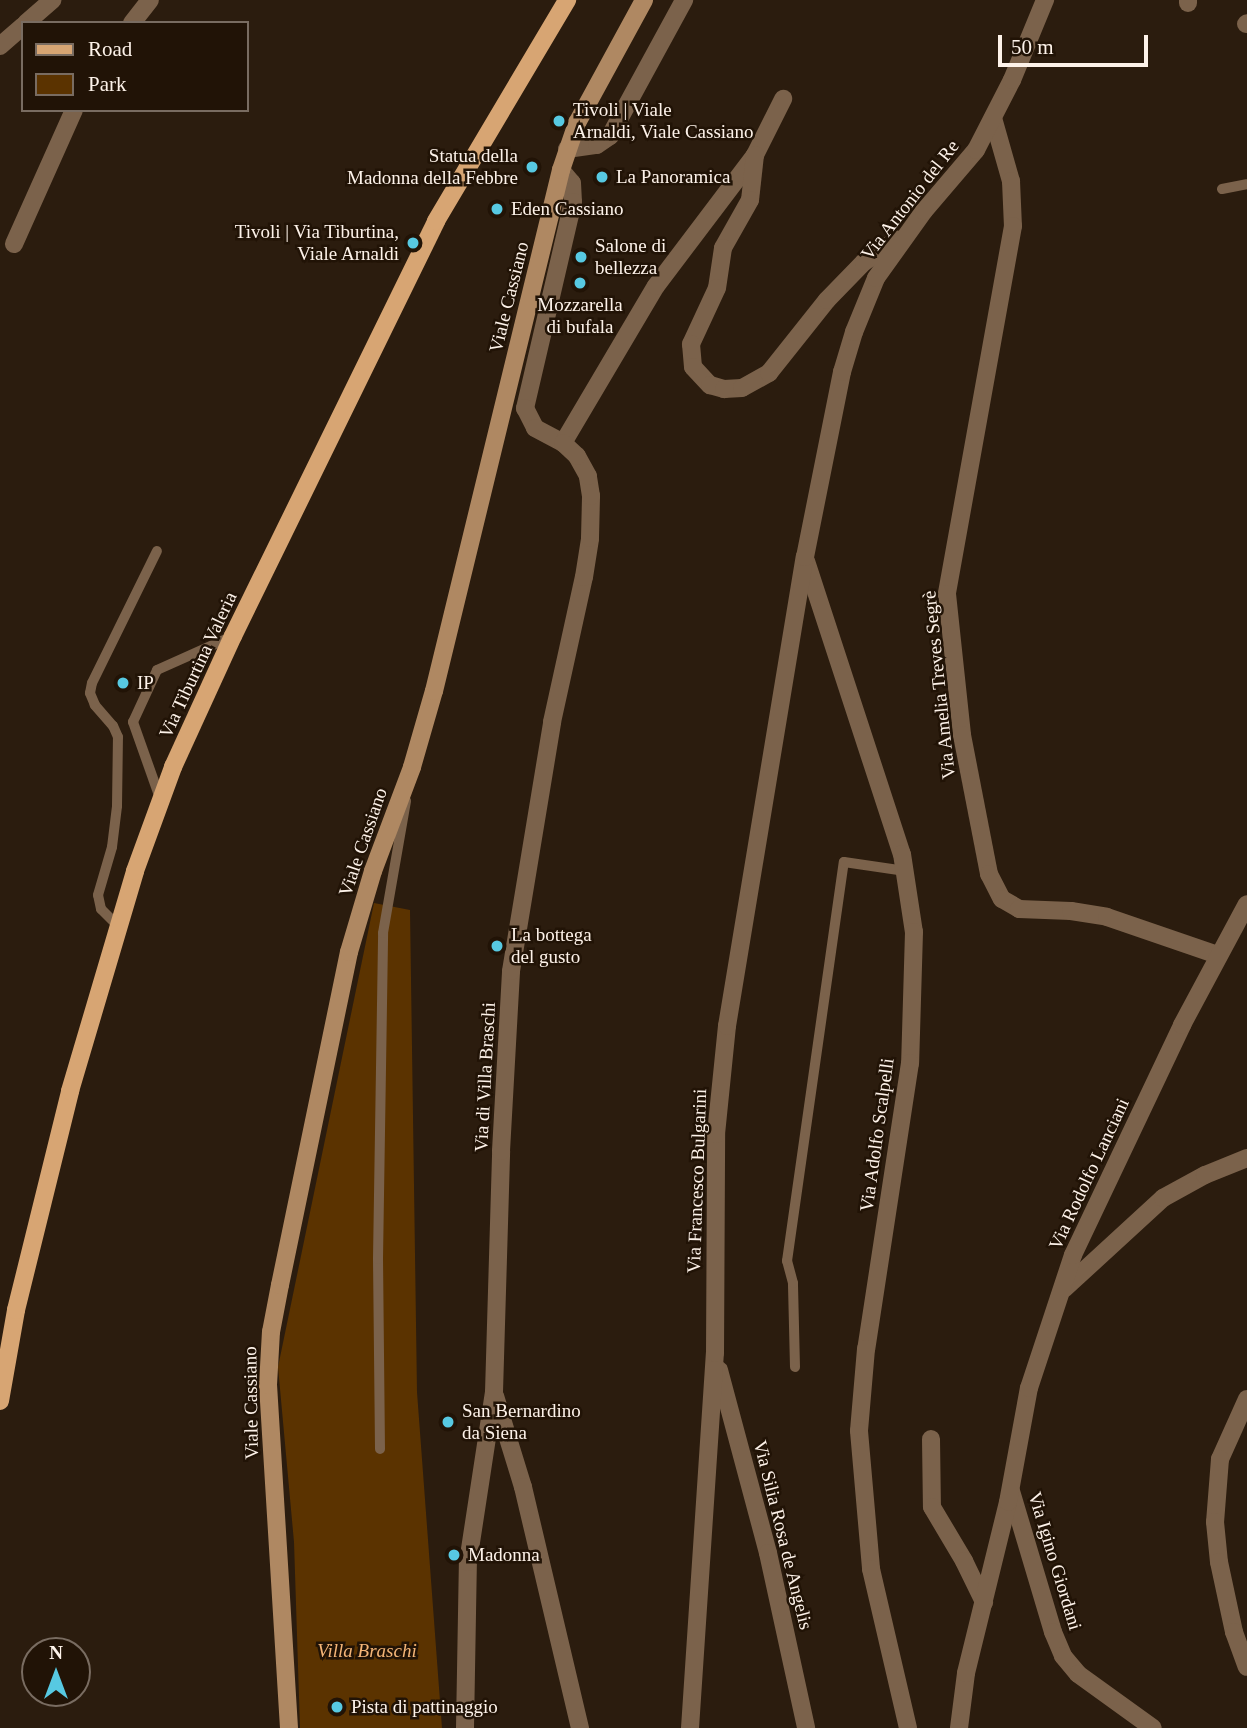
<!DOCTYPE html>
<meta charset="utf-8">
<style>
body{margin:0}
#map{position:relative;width:1247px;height:1728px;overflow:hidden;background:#2b1c0e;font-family:"Times New Roman",serif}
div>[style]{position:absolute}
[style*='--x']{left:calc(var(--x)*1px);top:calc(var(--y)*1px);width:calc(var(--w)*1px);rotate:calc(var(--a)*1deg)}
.green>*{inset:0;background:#5b3300}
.lane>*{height:10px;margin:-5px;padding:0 5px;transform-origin:5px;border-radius:5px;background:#7b624b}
.street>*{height:18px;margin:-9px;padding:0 9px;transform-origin:9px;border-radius:9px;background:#7b624b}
.secondary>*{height:18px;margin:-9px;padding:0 9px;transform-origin:9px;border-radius:9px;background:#af8862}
.primary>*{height:18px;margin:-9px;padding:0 9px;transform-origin:9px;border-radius:9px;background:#d7a573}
.dots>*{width:19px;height:19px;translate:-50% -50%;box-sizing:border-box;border:4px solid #211306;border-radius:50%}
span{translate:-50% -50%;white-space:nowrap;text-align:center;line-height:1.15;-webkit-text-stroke:5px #211306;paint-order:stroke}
.poi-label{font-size:19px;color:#fdf2e9}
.left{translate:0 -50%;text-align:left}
.right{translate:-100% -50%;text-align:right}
.street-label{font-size:19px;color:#fdf2e9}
.park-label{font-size:19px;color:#f4b577;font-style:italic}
.legend{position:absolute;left:21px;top:21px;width:228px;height:91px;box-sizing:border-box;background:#211306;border:2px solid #796c61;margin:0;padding:9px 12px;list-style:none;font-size:21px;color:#fdf2e9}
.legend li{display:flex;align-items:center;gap:14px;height:35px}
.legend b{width:35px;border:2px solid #796c61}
.north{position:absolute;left:21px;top:1637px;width:70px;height:70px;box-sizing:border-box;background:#211306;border:2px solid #796c61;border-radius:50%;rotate:0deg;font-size:19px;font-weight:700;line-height:28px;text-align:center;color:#fdf2e9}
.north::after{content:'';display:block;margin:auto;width:24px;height:32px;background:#57c9e2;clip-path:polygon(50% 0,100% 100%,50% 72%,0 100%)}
.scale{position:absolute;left:998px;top:35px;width:150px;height:32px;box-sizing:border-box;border:4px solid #fdf2e9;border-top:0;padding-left:9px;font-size:21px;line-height:24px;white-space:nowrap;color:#fdf2e9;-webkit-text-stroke:5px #211306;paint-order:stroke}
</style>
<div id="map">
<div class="green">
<div style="clip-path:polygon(374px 903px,410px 910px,417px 1392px,442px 1728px,300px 1728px,294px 1542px,278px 1367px)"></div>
</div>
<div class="lane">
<div style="--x:1222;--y:189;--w:25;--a:-11"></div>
<div style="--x:161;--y:801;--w:84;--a:-109.5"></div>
<div style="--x:133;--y:722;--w:57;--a:-65.2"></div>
<div style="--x:157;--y:670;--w:83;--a:-24.1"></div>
<div style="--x:118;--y:926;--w:24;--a:-135"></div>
<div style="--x:101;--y:909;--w:14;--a:-102"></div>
<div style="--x:98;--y:895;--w:50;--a:-73.7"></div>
<div style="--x:112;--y:847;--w:41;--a:-83"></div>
<div style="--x:117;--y:806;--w:69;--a:-89.2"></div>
<div style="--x:118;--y:737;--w:12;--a:-114"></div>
<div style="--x:113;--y:726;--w:28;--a:-131"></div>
<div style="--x:95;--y:705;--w:13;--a:-113"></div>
<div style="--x:90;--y:693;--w:10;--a:-79"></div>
<div style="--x:92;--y:683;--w:147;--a:-63.8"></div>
<div style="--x:795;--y:1367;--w:84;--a:-91.4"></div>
<div style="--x:793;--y:1283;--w:23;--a:-105"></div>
<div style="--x:787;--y:1261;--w:403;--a:-81.9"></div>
<div style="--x:844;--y:862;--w:62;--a:8.4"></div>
<div style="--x:380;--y:1449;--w:190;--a:-90.6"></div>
<div style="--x:378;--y:1259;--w:326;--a:-89.1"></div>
<div style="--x:383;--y:933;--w:134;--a:-80.1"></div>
</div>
<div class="street">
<div style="--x:1188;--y:3;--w:3;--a:-90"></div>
<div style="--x:26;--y:23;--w:35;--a:-41"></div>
<div style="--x:132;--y:23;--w:29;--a:-52"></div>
<div style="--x:1246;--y:24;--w:1;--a:-45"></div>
<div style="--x:0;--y:46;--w:30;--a:-41"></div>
<div style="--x:993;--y:118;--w:66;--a:74.1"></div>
<div style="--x:1011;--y:181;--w:45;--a:87.5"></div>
<div style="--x:1013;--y:226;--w:374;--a:100.2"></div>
<div style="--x:947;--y:594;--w:142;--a:83.9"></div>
<div style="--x:962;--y:735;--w:142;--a:79"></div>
<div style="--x:989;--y:874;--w:28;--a:63"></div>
<div style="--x:1002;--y:899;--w:20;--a:30"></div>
<div style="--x:1019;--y:909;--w:52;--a:2.2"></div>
<div style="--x:1071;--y:911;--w:36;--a:9"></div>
<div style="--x:1107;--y:917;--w:117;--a:18.9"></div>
<div style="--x:567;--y:149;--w:30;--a:-8"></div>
<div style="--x:597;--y:145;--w:16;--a:-35"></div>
<div style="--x:610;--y:136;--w:155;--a:-61.4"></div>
<div style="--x:755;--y:155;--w:63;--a:-63.4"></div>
<div style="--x:561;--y:170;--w:17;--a:50"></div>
<div style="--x:572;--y:183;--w:19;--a:87"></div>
<div style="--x:573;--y:202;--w:212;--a:103.1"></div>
<div style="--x:525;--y:408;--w:22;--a:63"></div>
<div style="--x:535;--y:428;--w:32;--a:28"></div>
<div style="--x:563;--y:443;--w:182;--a:-59.4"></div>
<div style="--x:656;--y:286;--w:164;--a:-52.9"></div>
<div style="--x:755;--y:155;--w:45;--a:96.3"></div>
<div style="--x:750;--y:200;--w:55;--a:119.4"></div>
<div style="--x:723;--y:248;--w:40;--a:98.5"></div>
<div style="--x:717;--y:288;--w:62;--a:114.9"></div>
<div style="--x:691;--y:344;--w:23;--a:85"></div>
<div style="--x:693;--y:367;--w:25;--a:47"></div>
<div style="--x:710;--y:385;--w:15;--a:16"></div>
<div style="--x:724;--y:389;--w:18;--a:-3"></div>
<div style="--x:742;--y:388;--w:31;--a:-29"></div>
<div style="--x:769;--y:373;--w:93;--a:-51.5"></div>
<div style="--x:827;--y:300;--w:53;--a:-45.8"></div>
<div style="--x:864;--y:262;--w:40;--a:-34"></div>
<div style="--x:14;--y:244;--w:147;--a:-65.9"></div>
<div style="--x:806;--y:561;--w:308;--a:71.9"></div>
<div style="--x:902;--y:854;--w:79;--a:81.3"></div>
<div style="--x:914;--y:932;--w:131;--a:91.7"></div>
<div style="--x:910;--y:1063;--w:289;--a:98.7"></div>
<div style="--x:866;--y:1349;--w:82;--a:94.9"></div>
<div style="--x:859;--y:1431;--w:139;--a:85"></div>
<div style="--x:871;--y:1569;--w:163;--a:76.9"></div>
<div style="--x:1064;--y:1289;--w:134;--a:-42.6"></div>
<div style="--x:1163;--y:1198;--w:48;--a:-28.7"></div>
<div style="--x:1205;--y:1175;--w:45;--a:-22"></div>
<div style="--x:719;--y:1370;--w:189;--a:75"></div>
<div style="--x:768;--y:1553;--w:179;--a:77.7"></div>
<div style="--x:495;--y:1396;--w:95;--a:72.9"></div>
<div style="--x:523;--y:1487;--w:248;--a:76.7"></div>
<div style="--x:1247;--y:1399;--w:66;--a:114.2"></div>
<div style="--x:1220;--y:1459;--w:63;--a:94.5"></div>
<div style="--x:1215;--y:1522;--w:40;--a:84.3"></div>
<div style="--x:1219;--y:1562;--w:72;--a:77.9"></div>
<div style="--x:1234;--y:1632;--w:37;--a:70"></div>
<div style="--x:931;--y:1439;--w:68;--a:89.2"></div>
<div style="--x:932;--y:1507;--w:63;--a:59.3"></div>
<div style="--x:964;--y:1561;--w:46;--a:64"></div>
<div style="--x:1011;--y:1491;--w:147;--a:73.4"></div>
<div style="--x:1053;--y:1632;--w:26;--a:67"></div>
<div style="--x:1063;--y:1656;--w:23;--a:50"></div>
<div style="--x:1078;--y:1674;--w:92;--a:35.8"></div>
<div style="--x:465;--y:1728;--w:166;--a:-89"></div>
<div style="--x:468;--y:1562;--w:172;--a:-81.3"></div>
<div style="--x:494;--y:1392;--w:241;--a:-88.3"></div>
<div style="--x:501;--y:1151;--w:180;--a:-86.8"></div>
<div style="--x:511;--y:971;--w:252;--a:-80.6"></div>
<div style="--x:552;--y:722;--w:148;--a:-77.6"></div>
<div style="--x:584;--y:577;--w:39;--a:-81"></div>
<div style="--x:590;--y:538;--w:42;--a:-88.6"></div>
<div style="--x:591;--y:496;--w:20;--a:-99"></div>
<div style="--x:588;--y:476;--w:23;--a:-119"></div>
<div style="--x:577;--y:456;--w:19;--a:-137"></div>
<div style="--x:690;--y:1728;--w:376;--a:-86.2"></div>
<div style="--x:715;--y:1353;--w:219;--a:-89.7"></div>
<div style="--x:716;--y:1134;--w:109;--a:-84.2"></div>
<div style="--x:727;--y:1026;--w:475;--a:-80.6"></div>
<div style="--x:805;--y:557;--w:189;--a:-78.7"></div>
<div style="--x:842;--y:372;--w:42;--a:-73.3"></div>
<div style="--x:854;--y:332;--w:58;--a:-67.8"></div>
<div style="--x:876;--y:278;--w:82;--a:-54.4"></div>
<div style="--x:924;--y:211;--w:80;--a:-49.6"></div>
<div style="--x:976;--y:150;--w:79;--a:-62.8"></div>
<div style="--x:1012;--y:80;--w:87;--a:-67.6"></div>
<div style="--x:959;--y:1728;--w:55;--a:-82.7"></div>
<div style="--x:966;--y:1673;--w:176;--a:-76.2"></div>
<div style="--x:1008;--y:1502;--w:116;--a:-79.6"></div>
<div style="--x:1029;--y:1388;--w:140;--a:-71.7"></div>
<div style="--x:1073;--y:1255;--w:255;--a:-64.6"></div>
<div style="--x:1182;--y:1025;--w:137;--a:-61.8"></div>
</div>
<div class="secondary">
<div style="--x:289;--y:1728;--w:344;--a:-93.5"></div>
<div style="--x:268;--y:1385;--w:53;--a:-86.8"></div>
<div style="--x:271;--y:1332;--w:48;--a:-79.2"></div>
<div style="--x:280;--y:1285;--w:340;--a:-78.3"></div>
<div style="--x:349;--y:952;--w:84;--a:-73.5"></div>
<div style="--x:373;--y:871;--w:111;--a:-69.4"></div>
<div style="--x:412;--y:767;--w:79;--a:-73.9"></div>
<div style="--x:434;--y:691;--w:536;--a:-76.3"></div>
<div style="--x:561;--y:170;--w:50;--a:-71.2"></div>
<div style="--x:577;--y:123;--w:140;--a:-61.4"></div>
</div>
<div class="primary">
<div style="--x:0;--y:1401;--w:92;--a:-80"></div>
<div style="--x:16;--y:1310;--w:226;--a:-76.1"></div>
<div style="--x:70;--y:1091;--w:229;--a:-73.5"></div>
<div style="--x:135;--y:871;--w:111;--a:-69.9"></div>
<div style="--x:173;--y:767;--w:144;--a:-65.4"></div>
<div style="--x:233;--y:636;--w:462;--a:-63.9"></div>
<div style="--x:436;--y:221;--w:257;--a:-59.3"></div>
</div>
<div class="dots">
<div style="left:559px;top:121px;background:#57c9e2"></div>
<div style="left:532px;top:167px;background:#57c9e2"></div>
<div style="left:602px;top:177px;background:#57c9e2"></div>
<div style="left:497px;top:209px;background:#57c9e2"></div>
<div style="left:413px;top:243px;background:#57c9e2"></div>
<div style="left:581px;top:257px;background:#57c9e2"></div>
<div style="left:580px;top:283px;background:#57c9e2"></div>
<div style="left:123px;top:683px;background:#57c9e2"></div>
<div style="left:497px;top:946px;background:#57c9e2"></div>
<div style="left:448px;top:1422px;background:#57c9e2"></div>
<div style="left:454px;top:1555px;background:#57c9e2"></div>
<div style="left:337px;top:1707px;background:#57c9e2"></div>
</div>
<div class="poi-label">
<span class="left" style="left:573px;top:121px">Tivoli | Viale<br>Arnaldi, Viale Cassiano</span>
<span class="right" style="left:518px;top:167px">Statua della<br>Madonna della Febbre</span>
<span class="left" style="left:616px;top:177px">La Panoramica</span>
<span class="left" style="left:511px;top:209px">Eden Cassiano</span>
<span class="right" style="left:399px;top:243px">Tivoli | Via Tiburtina,<br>Viale Arnaldi</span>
<span class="left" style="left:595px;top:257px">Salone di<br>bellezza</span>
<span style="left:580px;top:316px">Mozzarella<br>di bufala</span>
<span class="left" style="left:137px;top:683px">IP</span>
<span class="left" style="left:511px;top:946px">La bottega<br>del gusto</span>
<span class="left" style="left:462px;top:1422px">San Bernardino<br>da Siena</span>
<span class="left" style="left:468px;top:1555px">Madonna</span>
<span class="left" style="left:351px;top:1707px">Pista di pattinaggio</span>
</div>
<div class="street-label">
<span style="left:910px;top:200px;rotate:-52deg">Via Antonio del Re</span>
<span style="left:509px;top:297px;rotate:-76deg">Viale Cassiano</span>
<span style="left:198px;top:665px;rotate:-65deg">Via Tiburtina Valeria</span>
<span style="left:939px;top:685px;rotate:-96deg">Via Amelia Treves Segrè</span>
<span style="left:363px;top:842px;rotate:-71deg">Viale Cassiano</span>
<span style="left:485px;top:1077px;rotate:-87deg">Via di Villa Braschi</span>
<span style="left:877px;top:1135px;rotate:-82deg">Via Adolfo Scalpelli</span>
<span style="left:1089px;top:1174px;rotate:-65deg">Via Rodolfo Lanciani</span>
<span style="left:697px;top:1181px;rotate:-88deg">Via Francesco Bulgarini</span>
<span style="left:251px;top:1403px;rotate:-91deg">Viale Cassiano</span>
<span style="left:783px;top:1535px;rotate:76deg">Via Silia Rosa de Angelis</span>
<span style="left:1055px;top:1561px;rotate:73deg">Via Igino Giordani</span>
</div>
<div class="park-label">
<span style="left:367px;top:1651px">Villa Braschi</span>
</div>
<ul class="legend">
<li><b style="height:9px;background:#d7a573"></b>Road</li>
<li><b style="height:19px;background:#5b3300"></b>Park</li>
</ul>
<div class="north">N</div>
<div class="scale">50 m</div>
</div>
